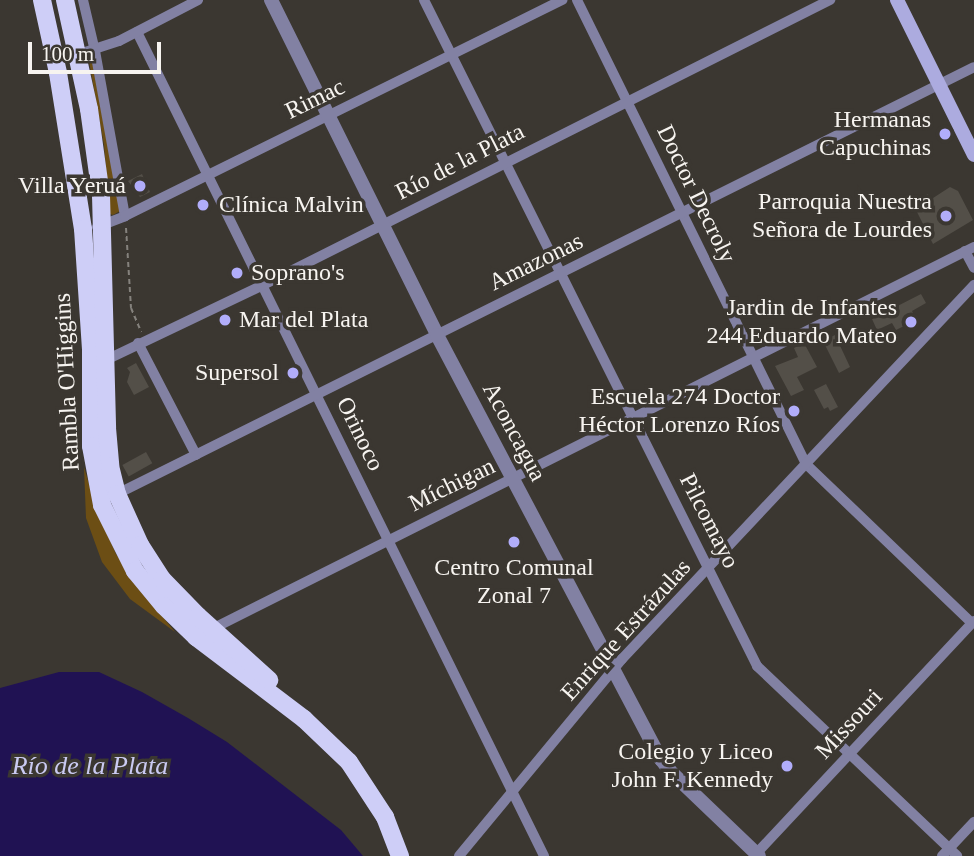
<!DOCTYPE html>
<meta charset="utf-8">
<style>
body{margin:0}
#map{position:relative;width:974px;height:856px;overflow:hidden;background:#3b3731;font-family:"Times New Roman",serif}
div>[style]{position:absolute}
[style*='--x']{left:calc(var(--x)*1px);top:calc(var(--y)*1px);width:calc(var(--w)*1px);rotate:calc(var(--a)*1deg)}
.green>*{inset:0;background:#6c4e14}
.water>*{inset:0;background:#201253}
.building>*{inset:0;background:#534f48;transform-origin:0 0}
.path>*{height:2px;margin-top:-1px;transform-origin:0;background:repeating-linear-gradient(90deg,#85827d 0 5px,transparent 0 8.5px)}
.minor>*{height:10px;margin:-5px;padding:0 5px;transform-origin:5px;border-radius:5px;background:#8281a3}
.tertiary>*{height:14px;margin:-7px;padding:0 7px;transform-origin:7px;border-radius:7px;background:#8281a3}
.secondary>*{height:14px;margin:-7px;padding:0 7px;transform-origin:7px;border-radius:7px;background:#acabdf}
.primary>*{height:18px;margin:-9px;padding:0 9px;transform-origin:9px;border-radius:9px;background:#cecef7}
.dots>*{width:19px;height:19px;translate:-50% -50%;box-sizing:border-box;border:4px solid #3b3731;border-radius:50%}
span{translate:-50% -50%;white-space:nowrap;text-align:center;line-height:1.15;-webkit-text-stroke:7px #3b3731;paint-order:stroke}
.street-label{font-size:24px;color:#f7f4f0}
.poi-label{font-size:24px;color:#f7f4f0}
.right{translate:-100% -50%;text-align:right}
.left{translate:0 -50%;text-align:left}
.water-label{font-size:26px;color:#cacaf2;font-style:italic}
.scale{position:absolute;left:28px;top:42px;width:133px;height:32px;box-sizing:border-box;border:4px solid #f7f4f0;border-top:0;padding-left:9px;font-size:21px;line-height:24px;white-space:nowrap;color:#f7f4f0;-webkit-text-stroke:5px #3b3731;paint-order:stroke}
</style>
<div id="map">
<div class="green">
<div style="clip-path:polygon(89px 61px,92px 61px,120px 211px,113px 215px,110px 214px,104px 145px)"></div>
<div style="clip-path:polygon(84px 467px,97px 511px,116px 554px,140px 589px,175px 632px,130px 599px,102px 562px,86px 518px)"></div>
</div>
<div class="water">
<div style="clip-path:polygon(59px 672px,99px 672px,142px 692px,188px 718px,227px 742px,341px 830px,363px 856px,0 856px,0 688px)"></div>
</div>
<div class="building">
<div style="clip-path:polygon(142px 174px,150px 192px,140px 197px,128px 181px)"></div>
<div style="clip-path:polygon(950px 187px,958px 191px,973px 220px,933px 244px,912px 202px,928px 194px,930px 200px)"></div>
<div style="clip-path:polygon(921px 294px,926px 303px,912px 311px,918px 323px,912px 327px,910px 323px,896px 330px,892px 323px,877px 330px,872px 319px)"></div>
<div style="clip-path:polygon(835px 335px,850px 367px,839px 373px,825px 345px,829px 343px,827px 339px)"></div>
<div style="clip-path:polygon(804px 343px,817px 367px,797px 377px,804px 390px,791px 396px,775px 366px,798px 357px,794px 348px)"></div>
<div style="clip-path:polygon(136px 363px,149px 387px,134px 395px,127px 382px,130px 372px,127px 368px)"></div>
<div style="clip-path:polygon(826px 384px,838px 407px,830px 411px,828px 407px,824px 409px,814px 390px)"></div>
<div style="left:146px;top:452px;width:13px;height:27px;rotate:61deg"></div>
</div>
<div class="path">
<div style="--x:126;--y:228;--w:80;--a:86.4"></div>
<div style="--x:131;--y:308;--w:26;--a:67"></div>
</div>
<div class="minor">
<div style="--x:83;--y:0;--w:52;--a:76.8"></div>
<div style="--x:95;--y:51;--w:168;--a:79.7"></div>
<div style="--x:424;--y:0;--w:745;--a:63.43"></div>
<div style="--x:757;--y:666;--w:276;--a:43.5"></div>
<div style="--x:577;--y:0;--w:517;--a:63.73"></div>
<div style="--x:806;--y:464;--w:230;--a:43.8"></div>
<div style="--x:137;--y:32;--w:919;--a:63.71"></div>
<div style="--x:79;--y:54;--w:42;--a:-18"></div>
<div style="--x:119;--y:41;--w:89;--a:-27.4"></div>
<div style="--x:97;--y:227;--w:30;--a:-21"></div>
<div style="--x:125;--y:216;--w:488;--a:-26.3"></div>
<div style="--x:965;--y:251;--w:19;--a:62"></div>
<div style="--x:138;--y:343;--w:126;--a:62.6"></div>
<div style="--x:108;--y:359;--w:172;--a:-25.5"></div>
<div style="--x:263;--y:285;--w:635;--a:-26.69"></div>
<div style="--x:117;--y:494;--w:957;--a:-26.48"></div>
<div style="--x:212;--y:629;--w:852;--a:-26.63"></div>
<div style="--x:459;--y:856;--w:256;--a:-50.4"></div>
<div style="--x:622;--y:659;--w:514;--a:-46.74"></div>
<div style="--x:754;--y:856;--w:322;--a:-46.9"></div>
<div style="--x:942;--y:856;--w:47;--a:-46.7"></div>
</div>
<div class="tertiary">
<div style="--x:271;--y:0;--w:374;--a:63.6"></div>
<div style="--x:437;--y:335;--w:480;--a:62.2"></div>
<div style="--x:661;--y:759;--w:15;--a:53"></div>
<div style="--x:670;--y:771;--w:123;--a:43.7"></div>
</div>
<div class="secondary">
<div style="--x:897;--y:0;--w:173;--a:63.6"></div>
</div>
<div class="primary">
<div style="--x:42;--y:0;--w:75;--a:77.6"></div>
<div style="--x:58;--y:73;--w:158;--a:80.9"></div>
<div style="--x:83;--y:229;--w:121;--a:86.2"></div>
<div style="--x:91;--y:350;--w:96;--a:90"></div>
<div style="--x:91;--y:446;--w:60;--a:79.4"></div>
<div style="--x:102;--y:505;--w:74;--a:63.4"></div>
<div style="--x:135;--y:571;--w:45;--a:50.4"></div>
<div style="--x:164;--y:606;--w:45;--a:44.1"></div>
<div style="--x:196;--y:637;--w:136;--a:37.2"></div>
<div style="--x:304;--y:719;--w:62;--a:43.7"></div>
<div style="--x:349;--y:762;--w:66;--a:56.8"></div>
<div style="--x:385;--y:817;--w:42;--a:69"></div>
<div style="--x:65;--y:0;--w:112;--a:77.6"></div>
<div style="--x:89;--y:109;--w:87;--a:82.1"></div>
<div style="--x:101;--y:195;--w:233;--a:88.5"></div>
<div style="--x:107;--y:428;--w:38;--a:85"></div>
<div style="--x:110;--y:466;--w:29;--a:76"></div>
<div style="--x:117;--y:494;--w:56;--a:65.7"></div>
<div style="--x:140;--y:545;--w:40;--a:57.1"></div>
<div style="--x:162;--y:579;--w:52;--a:45.8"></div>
<div style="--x:198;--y:616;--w:96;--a:42"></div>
</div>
<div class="dots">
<div style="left:945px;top:134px;background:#b1adfa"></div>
<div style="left:140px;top:186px;background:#b1adfa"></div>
<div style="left:203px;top:205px;background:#b1adfa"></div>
<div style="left:946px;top:216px;background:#b1adfa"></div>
<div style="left:237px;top:273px;background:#b1adfa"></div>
<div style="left:225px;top:320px;background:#b1adfa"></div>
<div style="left:911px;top:322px;background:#b1adfa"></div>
<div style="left:293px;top:373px;background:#b1adfa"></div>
<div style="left:794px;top:411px;background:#b1adfa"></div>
<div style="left:514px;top:542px;background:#b1adfa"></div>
<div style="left:787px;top:766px;background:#b1adfa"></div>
</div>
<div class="street-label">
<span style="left:315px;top:99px;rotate:-26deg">Rimac</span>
<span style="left:460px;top:162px;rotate:-27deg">Río de la Plata</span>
<span style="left:696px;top:194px;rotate:64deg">Doctor Decroly</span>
<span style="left:536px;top:262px;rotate:-26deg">Amazonas</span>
<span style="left:67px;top:382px;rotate:-93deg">Rambla O'Higgins</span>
<span style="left:514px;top:432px;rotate:62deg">Aconcagua</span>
<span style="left:360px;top:434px;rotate:64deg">Orinoco</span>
<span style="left:452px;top:485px;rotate:-26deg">Míchigan</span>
<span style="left:709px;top:521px;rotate:63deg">Pilcomayo</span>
<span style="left:626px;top:630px;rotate:-48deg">Enrique Estrázulas</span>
<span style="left:849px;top:724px;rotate:-47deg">Missouri</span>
</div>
<div class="poi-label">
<span class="right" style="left:931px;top:134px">Hermanas<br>Capuchinas</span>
<span class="right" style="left:126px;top:186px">Villa Yeruá</span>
<span class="right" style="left:932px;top:216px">Parroquia Nuestra<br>Señora de Lourdes</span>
<span class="left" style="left:219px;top:205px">Clínica Malvin</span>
<span class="left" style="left:251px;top:273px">Soprano's</span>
<span class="right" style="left:897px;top:322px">Jardin de Infantes<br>244 Eduardo Mateo</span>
<span class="left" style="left:239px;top:320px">Mar del Plata</span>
<span class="right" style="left:279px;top:373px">Supersol</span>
<span class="right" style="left:780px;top:411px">Escuela 274 Doctor<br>Héctor Lorenzo Ríos</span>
<span style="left:514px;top:582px">Centro Comunal<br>Zonal 7</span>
<span class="right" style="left:773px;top:766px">Colegio y Liceo<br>John F. Kennedy</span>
</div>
<div class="water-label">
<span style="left:90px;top:766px">Río de la Plata</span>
</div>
<div class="scale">100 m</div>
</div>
